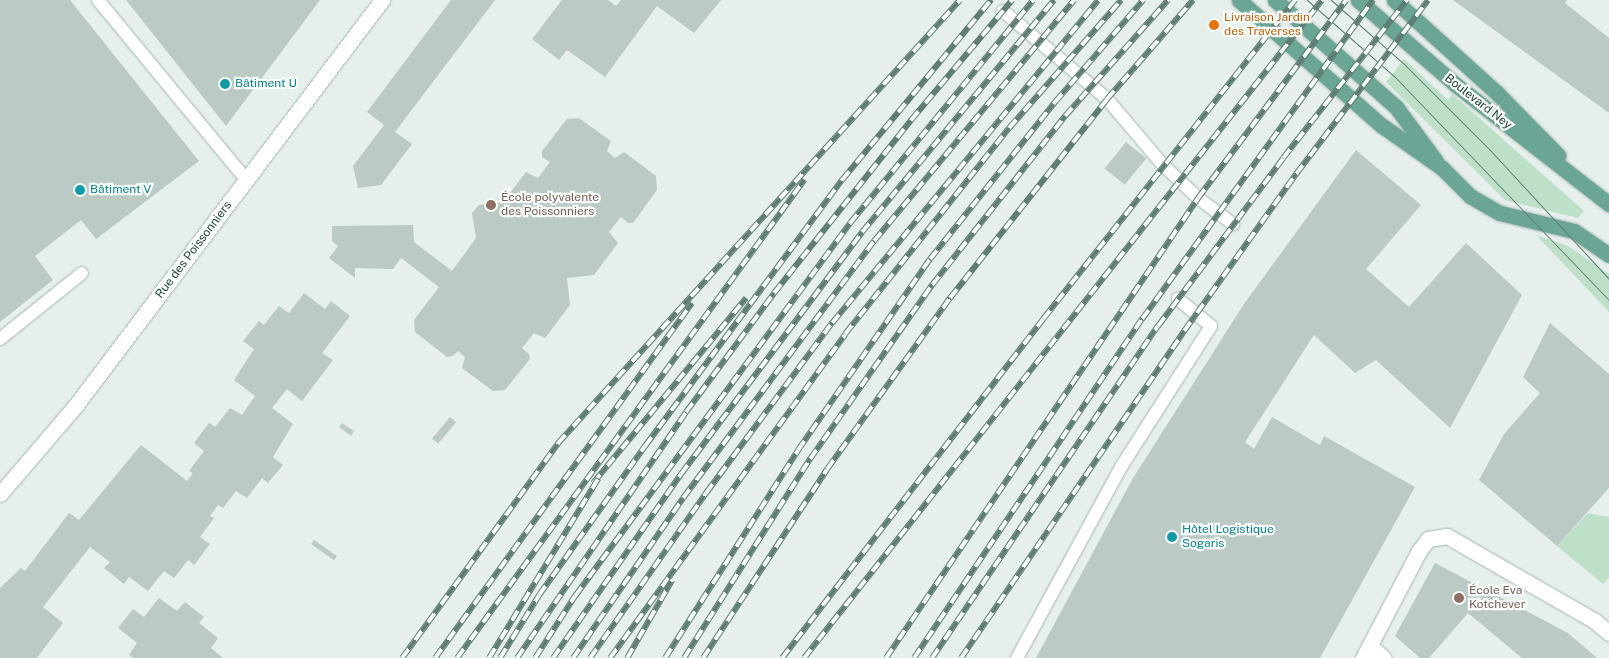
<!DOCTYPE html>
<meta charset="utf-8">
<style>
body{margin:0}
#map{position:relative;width:1609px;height:658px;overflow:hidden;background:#e6efeb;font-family:"Public Sans",sans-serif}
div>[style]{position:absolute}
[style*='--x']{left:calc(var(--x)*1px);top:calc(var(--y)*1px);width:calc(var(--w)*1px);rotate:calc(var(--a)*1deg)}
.green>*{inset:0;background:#bfe0c8}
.building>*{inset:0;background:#bbcac4;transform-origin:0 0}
.roads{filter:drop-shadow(0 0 1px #a8b8b2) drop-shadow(0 0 1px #a8b8b2)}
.lane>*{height:12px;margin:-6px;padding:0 6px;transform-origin:6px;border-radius:6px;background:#fff}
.street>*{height:15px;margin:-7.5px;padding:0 7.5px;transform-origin:7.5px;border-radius:7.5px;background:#fff}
.secondary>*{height:15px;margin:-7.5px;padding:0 7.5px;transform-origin:7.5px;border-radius:7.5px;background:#fff}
.primary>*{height:15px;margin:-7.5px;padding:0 7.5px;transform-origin:7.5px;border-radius:7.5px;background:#6aa596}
.tram>*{height:1px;margin:-0.5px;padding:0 0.5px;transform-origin:0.5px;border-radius:0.5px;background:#5f7d75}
.rail>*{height:5.5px;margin-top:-2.75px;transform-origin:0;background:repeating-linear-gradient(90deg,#f7fbf9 0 11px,#5f7d75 0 22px);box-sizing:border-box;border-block:1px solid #5f7d75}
.dots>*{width:14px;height:14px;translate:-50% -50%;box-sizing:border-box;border:2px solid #f7fbf9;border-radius:50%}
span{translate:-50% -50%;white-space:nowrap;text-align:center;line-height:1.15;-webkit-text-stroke:4.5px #f7fbf9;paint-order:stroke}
.food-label{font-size:12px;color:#c56008}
.left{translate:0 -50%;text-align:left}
.culture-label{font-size:12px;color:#0d838f}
.street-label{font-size:12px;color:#24423a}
.education-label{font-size:12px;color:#785e54}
</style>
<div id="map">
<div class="green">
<div style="clip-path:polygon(1404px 59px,1448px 100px,1452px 94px,1584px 211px,1578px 218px,1505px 200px,1386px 82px)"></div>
<div style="clip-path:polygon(1536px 235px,1568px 246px,1609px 274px,1609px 312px)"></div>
<div style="clip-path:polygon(1588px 513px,1609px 517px,1609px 577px,1603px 584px,1557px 546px)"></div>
</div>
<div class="building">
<div style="clip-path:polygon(0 0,70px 0,199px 161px,96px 239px,81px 220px,35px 256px,53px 280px,0 322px)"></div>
<div style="clip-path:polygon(126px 0,320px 0,226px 126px)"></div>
<div style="clip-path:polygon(451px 0,495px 0,395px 132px,412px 144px,381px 185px,358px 188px,353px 166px,384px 125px,367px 112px)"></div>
<div style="clip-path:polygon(562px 0,608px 0,616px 6px,621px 0,721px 0,694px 33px,657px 6px,605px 77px,567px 50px,559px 60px,532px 39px)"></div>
<div style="clip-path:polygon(1453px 0,1567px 0,1565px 3px,1609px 38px,1609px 113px)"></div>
<div style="clip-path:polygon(579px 118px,611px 141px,607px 151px,615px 158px,624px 152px,656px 176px,657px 190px,633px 223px,628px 223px,621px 217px,609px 232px,618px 243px,594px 275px,567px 278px,570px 305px,545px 338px,534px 333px,522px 348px,529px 354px,530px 359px,505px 390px,493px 391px,462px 368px,465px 357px,458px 351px,453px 356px,447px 357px,415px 332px,414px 320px,439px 287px,401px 258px,393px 269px,355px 268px,355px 278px,329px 258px,338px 246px,332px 241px,332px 226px,413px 225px,414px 242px,452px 271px,476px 238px,472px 213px,479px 205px,503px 202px,526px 172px,538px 178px,550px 162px,542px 157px,542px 151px,567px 119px)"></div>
<div style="left:1126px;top:142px;width:26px;height:34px;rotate:39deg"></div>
<div style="clip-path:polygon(1356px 150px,1421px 205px,1366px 269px,1409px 307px,1466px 243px,1522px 295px,1450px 428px,1376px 360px,1355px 373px,1314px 335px,1245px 442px,1254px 449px,1272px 417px,1320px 445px,1324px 436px,1415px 487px,1320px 658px,1036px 658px,1133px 478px,1244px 304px)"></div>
<div style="clip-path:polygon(304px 293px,325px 309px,331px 301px,350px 316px,322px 353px,333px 360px,302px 401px,287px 389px,272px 408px,293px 424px,273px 457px,283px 465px,268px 483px,262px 478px,247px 498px,236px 491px,223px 508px,218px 505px,210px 516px,214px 518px,200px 537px,210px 544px,194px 565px,188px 560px,174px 578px,164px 571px,148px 591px,129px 577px,124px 584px,104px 568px,110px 562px,90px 547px,43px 607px,63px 623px,37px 658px,0 658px,0 588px,21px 568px,25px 571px,69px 513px,79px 520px,141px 445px,187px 481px,193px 473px,189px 471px,204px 451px,194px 443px,209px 423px,215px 427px,230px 408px,242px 415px,255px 396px,234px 380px,254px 349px,243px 341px,259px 321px,264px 325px,279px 306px,289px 313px)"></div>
<div style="clip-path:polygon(1550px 323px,1609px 374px,1609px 488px,1557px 546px,1479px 480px,1504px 434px,1540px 393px,1523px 377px)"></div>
<div style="left:450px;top:417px;width:8px;height:28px;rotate:40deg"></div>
<div style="clip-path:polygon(342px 423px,354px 431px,351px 436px,339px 427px)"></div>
<div style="left:314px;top:540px;width:28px;height:5px;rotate:35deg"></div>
<div style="clip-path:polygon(1435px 563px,1568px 633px,1597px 658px,1522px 658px,1468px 613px,1429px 658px,1420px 658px,1395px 636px)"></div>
<div style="clip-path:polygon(159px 598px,177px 611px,185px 602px,204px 617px,199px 623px,218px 638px,211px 648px,223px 658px,134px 658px,129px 655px,137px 643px,118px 628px,133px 609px,144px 617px)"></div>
</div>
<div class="roads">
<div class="lane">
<div style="--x:98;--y:0;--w:234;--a:50.5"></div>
<div style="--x:1003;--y:11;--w:136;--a:40.2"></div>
<div style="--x:1107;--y:99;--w:87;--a:49.7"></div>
<div style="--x:1163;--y:165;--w:48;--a:43.3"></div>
<div style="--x:1198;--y:198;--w:44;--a:36.6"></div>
<div style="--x:0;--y:339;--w:105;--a:-38.8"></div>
<div style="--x:1017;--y:658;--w:217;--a:-61.4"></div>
<div style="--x:1121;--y:467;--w:167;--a:-57.4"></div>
<div style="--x:1211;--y:326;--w:43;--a:-140.7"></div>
</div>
<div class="street">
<div style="--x:1370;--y:646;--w:18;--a:41"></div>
<div style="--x:1363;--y:658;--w:121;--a:-62.4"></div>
<div style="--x:1419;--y:551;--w:15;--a:-53"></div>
<div style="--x:1428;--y:539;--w:19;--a:-9"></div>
<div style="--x:1447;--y:536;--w:171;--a:29.9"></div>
<div style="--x:1595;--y:621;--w:18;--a:41"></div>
</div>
<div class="secondary">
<div style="--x:0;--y:494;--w:117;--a:-49.5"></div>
<div style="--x:76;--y:405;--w:508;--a:-52.93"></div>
</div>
<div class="primary">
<div style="--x:1239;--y:0;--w:189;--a:41.4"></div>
<div style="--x:1381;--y:125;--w:75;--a:35.2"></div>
<div style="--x:1442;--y:168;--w:40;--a:45"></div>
<div style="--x:1470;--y:196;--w:34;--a:30"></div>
<div style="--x:1500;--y:213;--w:76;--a:13.7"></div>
<div style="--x:1574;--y:231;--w:42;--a:34.4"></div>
<div style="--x:1275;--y:0;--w:162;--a:41.5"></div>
<div style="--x:1396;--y:107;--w:67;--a:53.5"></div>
<div style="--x:1358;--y:0;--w:130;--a:40.9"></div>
<div style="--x:1456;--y:85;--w:194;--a:37.9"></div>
<div style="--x:1394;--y:0;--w:140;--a:42.1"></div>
<div style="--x:1498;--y:94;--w:86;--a:45.5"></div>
</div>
</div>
<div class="tram">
<div style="--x:1307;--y:0;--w:117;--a:41.2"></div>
<div style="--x:1395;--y:77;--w:309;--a:46.2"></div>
<div style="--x:1331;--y:0;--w:97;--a:41.2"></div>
<div style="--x:1404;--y:64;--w:122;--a:45"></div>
<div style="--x:1490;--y:150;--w:176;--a:47.3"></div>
</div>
<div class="rail">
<div style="--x:593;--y:483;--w:240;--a:-50.4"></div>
<div style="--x:402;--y:658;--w:266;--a:-54"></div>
<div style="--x:558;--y:443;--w:598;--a:-47.78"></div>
<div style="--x:435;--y:658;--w:438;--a:-54.1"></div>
<div style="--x:457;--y:658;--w:591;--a:-54.02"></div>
<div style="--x:489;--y:658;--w:210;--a:-58.7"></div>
<div style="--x:500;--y:658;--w:74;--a:-58.2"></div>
<div style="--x:539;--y:595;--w:183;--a:-54.6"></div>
<div style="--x:645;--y:446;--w:331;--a:-53.5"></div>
<div style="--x:842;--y:180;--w:234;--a:-50.4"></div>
<div style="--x:517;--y:658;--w:298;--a:-55.5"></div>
<div style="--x:686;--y:412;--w:148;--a:-53.5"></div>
<div style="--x:774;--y:293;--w:221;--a:-51.6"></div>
<div style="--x:911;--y:120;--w:157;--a:-49.9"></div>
<div style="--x:535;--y:658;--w:74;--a:-57.2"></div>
<div style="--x:575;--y:596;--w:463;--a:-53.6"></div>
<div style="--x:850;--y:223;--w:288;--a:-50.6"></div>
<div style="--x:553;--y:658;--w:224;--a:-55.2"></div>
<div style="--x:681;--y:474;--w:302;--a:-53.2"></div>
<div style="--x:862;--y:232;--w:301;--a:-50.4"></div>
<div style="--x:573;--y:658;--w:194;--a:-55.5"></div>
<div style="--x:683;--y:498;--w:320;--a:-53.4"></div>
<div style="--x:874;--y:241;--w:313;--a:-50.3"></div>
<div style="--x:590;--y:658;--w:202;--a:-54.9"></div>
<div style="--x:706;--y:493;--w:212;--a:-53.5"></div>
<div style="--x:832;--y:323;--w:418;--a:-50.5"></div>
<div style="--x:610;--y:658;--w:400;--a:-54"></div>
<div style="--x:845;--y:334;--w:263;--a:-51.5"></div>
<div style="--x:1009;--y:128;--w:170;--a:-48.8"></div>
<div style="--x:627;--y:658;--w:90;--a:-60"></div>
<div style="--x:665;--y:658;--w:247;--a:-57.4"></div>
<div style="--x:798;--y:450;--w:232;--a:-55.4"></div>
<div style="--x:930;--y:259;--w:201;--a:-51.5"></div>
<div style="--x:1055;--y:102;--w:135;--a:-49.2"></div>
<div style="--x:684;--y:658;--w:236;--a:-57.7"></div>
<div style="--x:810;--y:459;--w:213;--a:-55"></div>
<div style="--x:932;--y:285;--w:215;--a:-51.8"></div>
<div style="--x:1065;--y:116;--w:155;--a:-48.4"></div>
<div style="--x:703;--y:658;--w:226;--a:-56.7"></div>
<div style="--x:827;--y:469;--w:211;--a:-54.3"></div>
<div style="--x:950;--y:298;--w:253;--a:-51.7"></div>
<div style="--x:1107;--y:99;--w:131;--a:-49"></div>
<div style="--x:782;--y:658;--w:428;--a:-52.4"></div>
<div style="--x:1043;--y:319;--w:407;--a:-51.7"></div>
<div style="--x:804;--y:658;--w:837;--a:-51.79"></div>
<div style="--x:886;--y:658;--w:556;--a:-55.85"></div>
<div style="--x:1198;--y:198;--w:247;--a:-53.2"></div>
<div style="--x:914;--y:658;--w:409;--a:-56.1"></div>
<div style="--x:1142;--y:319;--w:394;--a:-54.1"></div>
<div style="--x:932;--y:658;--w:402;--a:-55.8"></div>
<div style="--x:1158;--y:326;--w:209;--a:-53.3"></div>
<div style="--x:1283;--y:158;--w:201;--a:-51.9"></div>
<div style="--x:961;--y:658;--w:396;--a:-55.7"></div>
<div style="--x:1184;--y:331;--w:193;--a:-54.5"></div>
<div style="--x:1296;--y:174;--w:218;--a:-52.8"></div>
</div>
<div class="dots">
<div style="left:1214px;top:25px;background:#e8710a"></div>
<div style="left:225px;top:84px;background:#0f9aa8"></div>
<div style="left:80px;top:190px;background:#0f9aa8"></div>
<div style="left:491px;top:205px;background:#8d6e63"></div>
<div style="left:1172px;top:537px;background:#0f9aa8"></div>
<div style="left:1459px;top:598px;background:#8d6e63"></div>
</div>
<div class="food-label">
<span class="left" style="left:1224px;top:25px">Livraison Jardin<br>des Traverses</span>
</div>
<div class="culture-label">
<span class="left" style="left:235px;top:84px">Bâtiment U</span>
<span class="left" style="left:90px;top:190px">Bâtiment V</span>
<span class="left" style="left:1182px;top:537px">Hôtel Logistique<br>Sogaris</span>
</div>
<div class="street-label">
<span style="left:1478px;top:102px;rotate:38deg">Boulevard Ney</span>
<span style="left:194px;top:250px;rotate:-53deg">Rue des Poissonniers</span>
</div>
<div class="education-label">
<span class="left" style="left:501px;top:205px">École polyvalente<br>des Poissonniers</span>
<span class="left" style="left:1469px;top:598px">École Eva<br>Kotchever</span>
</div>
</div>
